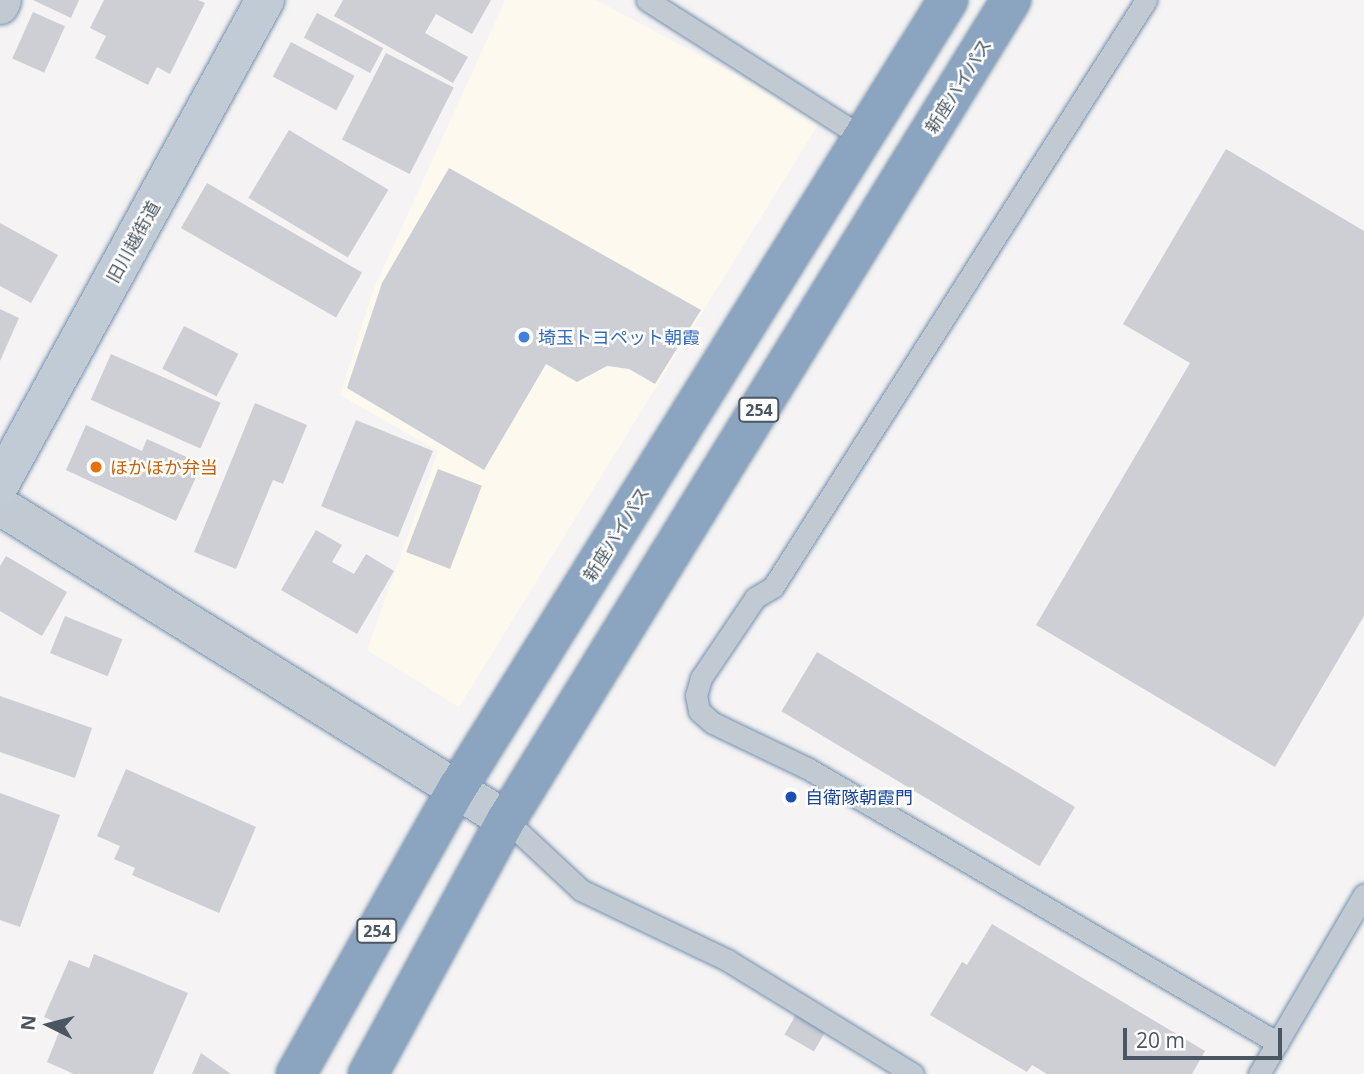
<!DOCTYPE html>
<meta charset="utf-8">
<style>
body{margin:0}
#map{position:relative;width:1364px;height:1074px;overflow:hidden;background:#f5f3f3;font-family:"Open Sans","Noto Sans JP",sans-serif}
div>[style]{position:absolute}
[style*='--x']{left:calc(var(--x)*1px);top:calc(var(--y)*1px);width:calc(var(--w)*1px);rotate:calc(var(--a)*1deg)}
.commercial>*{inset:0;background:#fdf9ef}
.building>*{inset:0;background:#cdcfd5;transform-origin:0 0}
.roads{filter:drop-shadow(0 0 2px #7690ad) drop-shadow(0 0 2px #7690ad)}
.lane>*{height:21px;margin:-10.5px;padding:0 10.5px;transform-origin:10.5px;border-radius:10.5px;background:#c1cad2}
.street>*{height:38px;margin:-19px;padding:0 19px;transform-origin:19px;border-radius:19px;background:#c1cad2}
.secondary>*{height:38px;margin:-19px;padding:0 19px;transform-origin:19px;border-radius:19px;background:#c1cbd6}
.highway>*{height:38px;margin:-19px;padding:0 19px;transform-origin:19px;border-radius:19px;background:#8ba5c1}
.dots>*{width:19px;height:19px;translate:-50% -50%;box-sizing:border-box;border:4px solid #fff;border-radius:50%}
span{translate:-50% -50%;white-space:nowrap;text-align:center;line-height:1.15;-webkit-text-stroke:5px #fff;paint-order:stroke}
.shield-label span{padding:2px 5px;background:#fff;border:2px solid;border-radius:5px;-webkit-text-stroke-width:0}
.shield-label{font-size:16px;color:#4a5661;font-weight:700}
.street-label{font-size:18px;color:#4a5661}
.shop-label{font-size:18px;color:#366cbe}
.left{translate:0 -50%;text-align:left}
.food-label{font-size:18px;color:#c56008}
.transit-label{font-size:18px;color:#164399}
.north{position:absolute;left:14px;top:990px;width:70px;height:70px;-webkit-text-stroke:5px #fff;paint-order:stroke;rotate:276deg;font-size:19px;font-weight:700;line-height:28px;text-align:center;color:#4a5661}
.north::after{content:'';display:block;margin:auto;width:24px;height:32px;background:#4a5661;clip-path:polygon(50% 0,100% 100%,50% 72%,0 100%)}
.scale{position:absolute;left:1123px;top:1028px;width:159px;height:32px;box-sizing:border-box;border:4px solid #4a5661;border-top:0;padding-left:9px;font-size:21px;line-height:24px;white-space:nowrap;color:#4a5661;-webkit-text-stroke:5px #fff;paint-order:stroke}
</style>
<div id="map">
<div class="commercial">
<div style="clip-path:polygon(505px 0,596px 0,821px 120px,459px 707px,367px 650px,438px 451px,340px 395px,374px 288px)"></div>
</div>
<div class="building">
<div style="clip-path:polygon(33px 0,79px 0,71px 18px)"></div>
<div style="clip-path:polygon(104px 0,198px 0,205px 3px,170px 74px,157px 67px,148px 85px,95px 58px,106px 36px,90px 28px)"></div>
<div style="clip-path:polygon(343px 0,491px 0,472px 34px,436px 14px,425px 33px,468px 57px,453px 83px,334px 16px)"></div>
<div style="left:33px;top:12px;width:35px;height:51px;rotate:24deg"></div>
<div style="left:317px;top:13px;width:75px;height:28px;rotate:28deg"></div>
<div style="left:291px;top:42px;width:72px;height:39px;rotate:28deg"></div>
<div style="left:386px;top:53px;width:76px;height:97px;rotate:27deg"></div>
<div style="left:289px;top:130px;width:116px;height:79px;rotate:31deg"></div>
<div style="clip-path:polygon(1226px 149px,1364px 231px,1364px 616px,1275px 767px,1036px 625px,1190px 363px,1123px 324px)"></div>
<div style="clip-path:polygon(449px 168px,701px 310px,655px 384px,629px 369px,607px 366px,577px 382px,546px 364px,484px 470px,347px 388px,382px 283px)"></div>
<div style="left:207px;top:183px;width:179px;height:52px;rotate:30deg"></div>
<div style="clip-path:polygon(0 223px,58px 255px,31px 303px,0 286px)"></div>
<div style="clip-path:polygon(0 309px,19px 318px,0 361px)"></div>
<div style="left:184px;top:326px;width:61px;height:48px;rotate:27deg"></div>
<div style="left:111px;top:354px;width:120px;height:50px;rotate:24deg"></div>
<div style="clip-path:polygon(255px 403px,307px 425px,283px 484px,273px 480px,236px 569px,194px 552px)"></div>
<div style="left:356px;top:420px;width:83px;height:93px;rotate:22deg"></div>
<div style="clip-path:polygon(86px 425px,142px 451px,147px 439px,202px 464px,176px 521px,66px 470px)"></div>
<div style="left:438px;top:469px;width:47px;height:89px;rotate:21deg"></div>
<div style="clip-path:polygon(316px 530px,342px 545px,332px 562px,354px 574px,366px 554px,394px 571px,357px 634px,281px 590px)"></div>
<div style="clip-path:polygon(6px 556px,67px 592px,42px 636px,0 611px,0 566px)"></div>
<div style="left:65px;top:616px;width:62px;height:40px;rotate:22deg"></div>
<div style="left:817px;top:652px;width:301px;height:69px;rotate:31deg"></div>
<div style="clip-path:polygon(0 696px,92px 728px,75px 778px,0 752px)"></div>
<div style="clip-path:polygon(126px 769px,256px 827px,219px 913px,132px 875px,135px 868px,114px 859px,120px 846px,97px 836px)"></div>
<div style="clip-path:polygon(0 793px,60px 815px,20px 927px,0 920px)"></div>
<div style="clip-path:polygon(992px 924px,1205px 1051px,1192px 1074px,1047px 1074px,1032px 1065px,1027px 1072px,930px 1015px,962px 962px,967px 965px)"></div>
<div style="clip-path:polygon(94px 954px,188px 993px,153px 1074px,74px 1074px,47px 1062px,62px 1025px,44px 1017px,69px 960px,89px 968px)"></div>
<div style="left:798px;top:1011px;width:34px;height:27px;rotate:30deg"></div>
<div style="clip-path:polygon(201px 1053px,231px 1074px,192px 1074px)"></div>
</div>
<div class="roads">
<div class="lane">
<div style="--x:647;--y:0;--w:257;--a:32.5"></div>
<div style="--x:1146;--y:0;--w:695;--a:122.43"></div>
<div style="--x:773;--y:587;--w:21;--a:149"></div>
<div style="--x:755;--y:598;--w:97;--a:124"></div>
<div style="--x:701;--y:678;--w:18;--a:106"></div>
<div style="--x:696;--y:695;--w:16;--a:79"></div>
<div style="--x:699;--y:711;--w:18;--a:41"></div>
<div style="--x:713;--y:723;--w:104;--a:25.6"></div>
<div style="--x:807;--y:768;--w:545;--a:30.28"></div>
<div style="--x:506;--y:820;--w:103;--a:43"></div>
<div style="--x:581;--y:890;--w:162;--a:25.6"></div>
<div style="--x:727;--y:960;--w:218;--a:31.5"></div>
<div style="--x:1259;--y:1074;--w:208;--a:-59.7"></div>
</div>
<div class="street">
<div style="--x:0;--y:5;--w:5;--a:-68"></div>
<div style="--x:0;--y:506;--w:596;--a:31.82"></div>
</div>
<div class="secondary">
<div style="--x:0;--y:484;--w:552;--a:-61.3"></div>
</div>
<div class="highway">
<div style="--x:296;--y:1074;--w:330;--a:-60.6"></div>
<div style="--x:458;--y:787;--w:927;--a:-58.09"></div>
<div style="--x:368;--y:1074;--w:289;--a:-61.5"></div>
<div style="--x:506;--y:820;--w:963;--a:-58.37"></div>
</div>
</div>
<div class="dots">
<div style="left:524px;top:337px;background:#3f7fe0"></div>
<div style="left:96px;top:467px;background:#e8710a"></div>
<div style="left:791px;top:797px;background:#1a4fb4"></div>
</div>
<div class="shield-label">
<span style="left:759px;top:410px">254</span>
<span style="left:377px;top:931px">254</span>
</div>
<div class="street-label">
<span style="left:958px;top:86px;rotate:-58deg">新座バイパス</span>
<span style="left:133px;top:242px;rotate:-61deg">旧川越街道</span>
<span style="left:616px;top:534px;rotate:-58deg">新座バイパス</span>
</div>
<div class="shop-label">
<span class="left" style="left:538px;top:337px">埼玉トヨペット朝霞</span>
</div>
<div class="food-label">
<span class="left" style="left:110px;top:467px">ほかほか弁当</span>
</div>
<div class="transit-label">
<span class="left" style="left:805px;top:797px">自衛隊朝霞門</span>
</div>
<div class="north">N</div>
<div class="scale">20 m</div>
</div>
